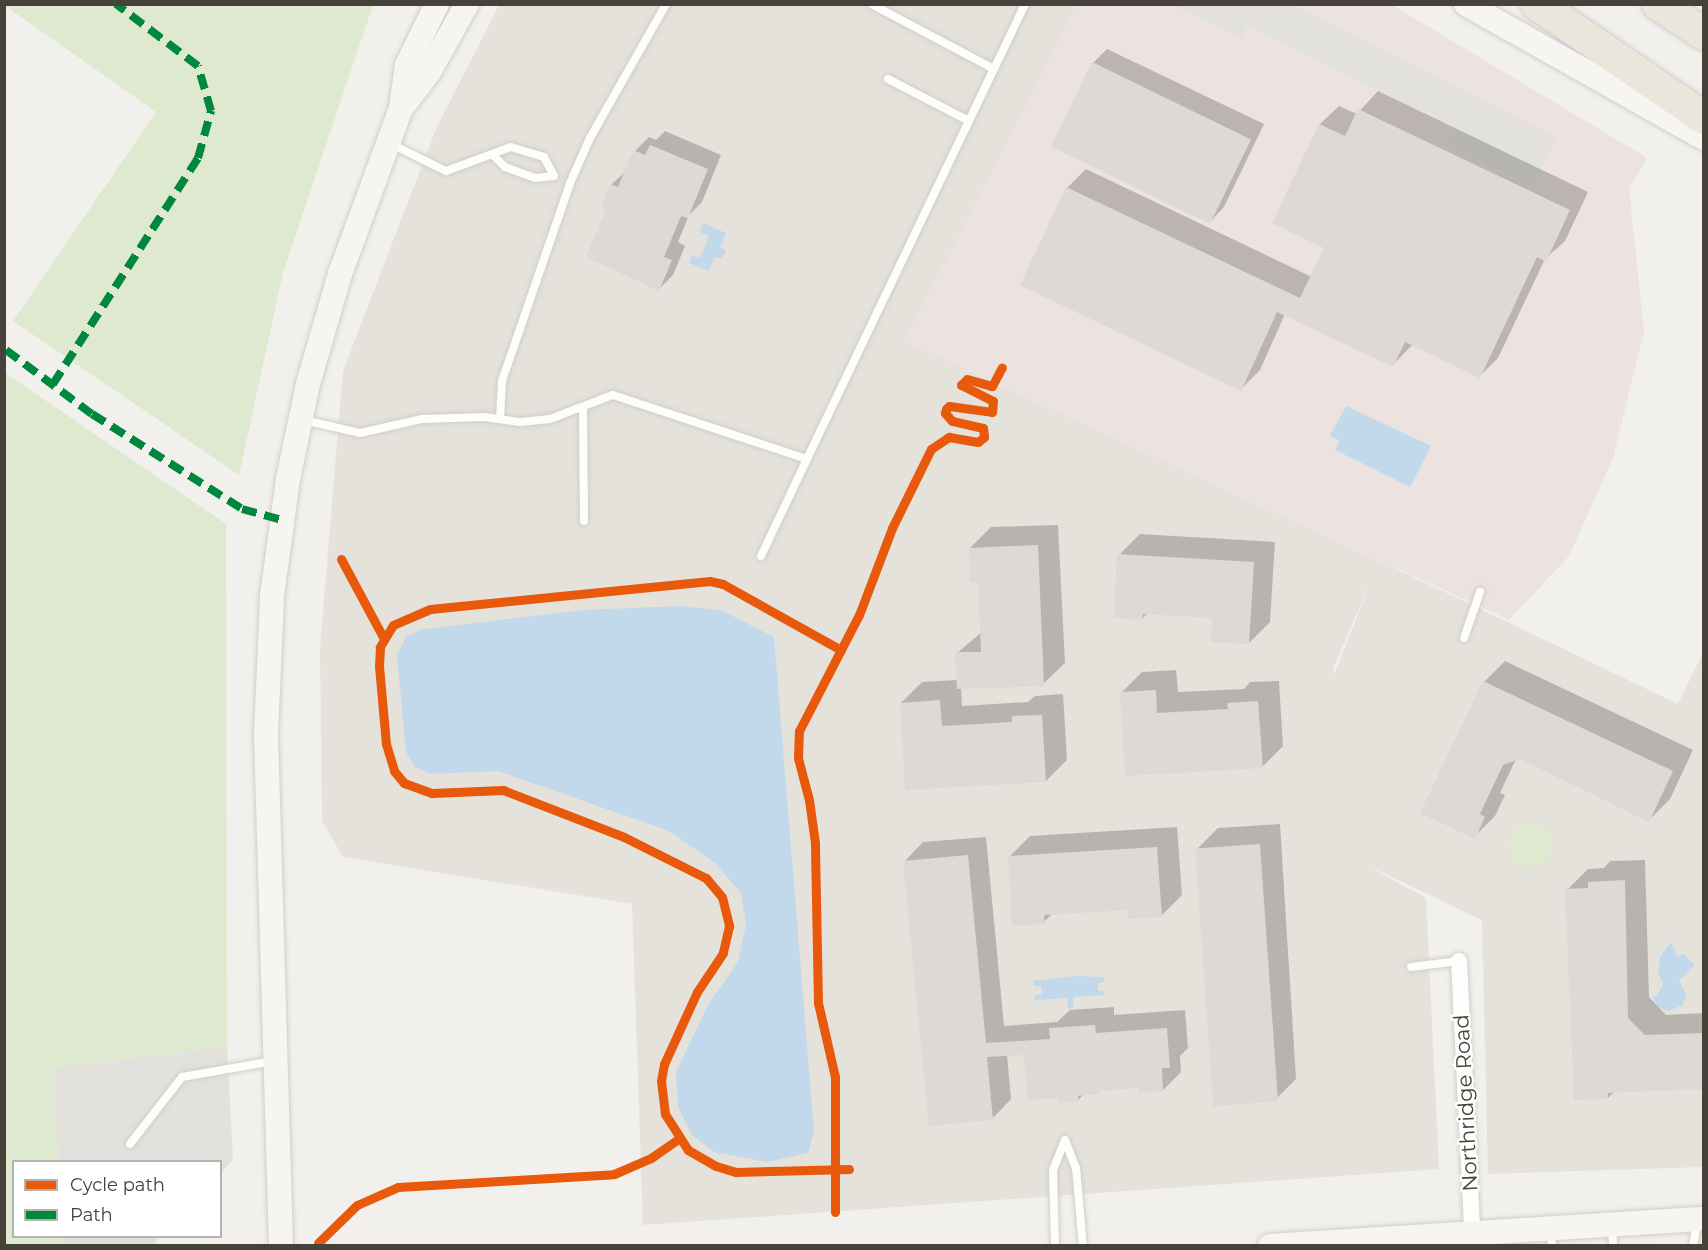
<!DOCTYPE html>
<style>
body{margin:0}
#map{position:relative;width:1708px;height:1250px;overflow:hidden;background:#f2f0ed;font-family:Montserrat,sans-serif}
div>[style]{position:absolute}
[style*='--x']{left:calc(var(--x)*1px);top:calc(var(--y)*1px);width:calc(var(--w)*1px);rotate:calc(var(--a)*1deg)}
.residential>*{inset:0;background:#e5e2db}
.medical>*{inset:0;background:#ece2df}
.green>*{inset:0;background:#dee9d0}
.round{border-radius:50%}
.parking>*{inset:0;background:#e3e1de}
.water>*{inset:0;background:#c2d9eb}
.shadow>*{inset:0;background:#0003}
.building>*{inset:0;background:#dcd9d6;transform-origin:0 0}
.roads{filter:drop-shadow(0 0 2px #d0cecb) drop-shadow(0 0 2px #d0cecb)}
.lane>*{height:8px;margin:-4px;padding:0 4px;transform-origin:4px;border-radius:4px;background:#fdfdfc}
.street>*{height:16px;margin:-8px;padding:0 8px;transform-origin:8px;border-radius:8px;background:#fdfdfc}
.secondary>*{height:24px;margin:-12px;padding:0 12px;transform-origin:12px;border-radius:12px;background:#f6f5f1}
.highway>*{height:32px;margin:-16px;padding:0 16px;transform-origin:16px;border-radius:16px;background:#eae6dc}
.quiet>*{height:8px;margin-top:-4px;transform-origin:0;background:repeating-linear-gradient(90deg,#00873e 0 15px,transparent 0 23px)}
.cycleway>*{height:9px;margin:-4.5px;padding:0 4.5px;transform-origin:4.5px;border-radius:4.5px;background:#e8590c}
span{translate:-50% -50%;white-space:nowrap;text-align:center;line-height:1.15;-webkit-text-stroke:4.5px #fff;paint-order:stroke}
.street-label{font-size:21px;color:#474239}
.frame{position:absolute;inset:0;border:6px solid #474239;pointer-events:none}
.legend{position:absolute;left:12px;top:1160px;width:210px;height:78px;box-sizing:border-box;background:#fff;border:2px solid #b5b3b0;margin:0;padding:8px 10px;list-style:none;font-size:18px;color:#474239}
.legend li{display:flex;align-items:center;gap:12px;height:30px}
.legend b{width:30px;border:2px solid #b5b3b0}
</style>
<div id="map">
<div class="residential">
<div style="clip-path:polygon(evenodd,499px 5px,1078px 5px,905px 341px,1380px 561px,1678px 704px,1703px 652px,1703px 1167px,1488px 1174px,1482px 920px,1364px 864px,1426px 898px,1439px 1169px,643px 1225px,632px 904px,343px 857px,322px 821px,320px 648px,343px 371px,436px 129px,499px 5px,1369px 586px,1369px 587px,1334px 675px,1333px 669px,1369px 586px)"></div>
</div>
<div class="medical">
<div style="clip-path:polygon(1078px 5px,1392px 5px,1647px 158px,1629px 188px,1644px 332px,1613px 458px,1569px 556px,1509px 620px,904px 341px)"></div>
</div>
<div class="green">
<div style="clip-path:polygon(4px 5px,373px 5px,283px 273px,239px 475px,13px 321px,156px 112px)"></div>
<div style="clip-path:polygon(4px 372px,226px 524px,227px 1047px,54px 1068px,58px 1161px,14px 1162px,14px 1236px,61px 1237px,61px 1245px,5px 1245px)"></div>
<div class="round" style="left:1508px;top:823px;width:44px;height:44px"></div>
</div>
<div class="parking">
<div style="clip-path:polygon(1174px 5px,1293px 5px,1557px 138px,1533px 186px,1448px 143px,1455px 129px,1248px 25px,1241px 38px)"></div>
<div style="clip-path:polygon(227px 1047px,233px 1160px,221px 1173px,220px 1162px,58px 1161px,54px 1068px)"></div>
<div style="clip-path:polygon(61px 1237px,61px 1236px,160px 1237px,152px 1246px,61px 1245px)"></div>
</div>
<div class="water">
<div style="clip-path:polygon(703px 223px,726px 233px,720px 247px,726px 250px,722px 259px,715px 257px,709px 271px,689px 263px,692px 255px,700px 258px,709px 236px,700px 232px)"></div>
<div style="clip-path:polygon(1346px 406px,1431px 446px,1410px 487px,1335px 450px,1340px 441px,1330px 436px)"></div>
<div style="clip-path:polygon(680px 606px,721px 610px,774px 637px,814px 1131px,808px 1153px,766px 1162px,714px 1152px,692px 1135px,678px 1107px,676px 1072px,708px 1005px,738px 962px,746px 925px,741px 893px,715px 863px,669px 831px,498px 771px,431px 774px,415px 767px,406px 752px,397px 656px,406px 636px,424px 629px,582px 610px)"></div>
<div style="clip-path:polygon(1671px 942px,1678px 958px,1683px 953px,1695px 965px,1679px 981px,1686px 994px,1683px 1005px,1668px 1011px,1657px 1006px,1653px 997px,1658px 995px,1663px 984px,1658px 972px,1660px 957px)"></div>
<div style="clip-path:polygon(1073px 976px,1104px 977px,1104px 982px,1098px 983px,1098px 991px,1103px 991px,1104px 995px,1073px 997px,1073px 1008px,1068px 1009px,1067px 998px,1035px 1000px,1035px 995px,1042px 994px,1041px 986px,1034px 986px,1033px 981px)"></div>
</div>
<div class="shadow">
<div style="clip-path:polygon(1107px 49px,1264px 124px,1224px 207px,1210px 222px,1093px 63px)"></div>
<div style="clip-path:polygon(1378px 91px,1588px 192px,1565px 241px,1545px 259px,1498px 358px,1480px 376px,1413px 344px,1393px 365px,1285px 314px,1260px 370px,1241px 389px,1067px 188px,1086px 169px,1312px 277px,1326px 247px,1274px 222px,1320px 124px,1339px 106px,1357px 114px)"></div>
<div style="clip-path:polygon(665px 131px,721px 155px,702px 202px,689px 215px,678px 242px,685px 246px,673px 275px,659px 289px,608px 208px,611px 185px,626px 171px,635px 151px,649px 137px,656px 140px)"></div>
<div style="clip-path:polygon(1058px 525px,1065px 663px,1043px 684px,961px 688px,962px 706px,1028px 702px,1035px 696px,1063px 694px,1067px 760px,1046px 781px,907px 789px,901px 703px,922px 682px,958px 680px,957px 653px,982px 632px,980px 580px,970px 548px,991px 527px)"></div>
<div style="clip-path:polygon(1140px 534px,1275px 542px,1270px 622px,1249px 643px,1214px 617px,1148px 613px,1142px 619px,1119px 555px)"></div>
<div style="clip-path:polygon(1505px 661px,1693px 750px,1670px 799px,1649px 820px,1521px 757px,1516px 759px,1500px 793px,1505px 795px,1495px 816px,1474px 837px,1484px 682px)"></div>
<div style="clip-path:polygon(1176px 670px,1178px 692px,1244px 689px,1250px 682px,1279px 681px,1283px 746px,1262px 767px,1127px 775px,1121px 693px,1142px 672px)"></div>
<div style="clip-path:polygon(1280px 824px,1296px 1079px,1275px 1100px,1197px 849px,1218px 828px)"></div>
<div style="clip-path:polygon(1177px 827px,1182px 895px,1161px 916px,1129px 909px,1053px 913px,1044px 922px,1009px 857px,1030px 836px)"></div>
<div style="clip-path:polygon(986px 837px,1004px 1026px,1057px 1022px,1070px 1010px,1114px 1007px,1114px 1015px,1185px 1010px,1188px 1048px,1180px 1056px,1181px 1072px,1163px 1090px,1139px 1087px,1103px 1089px,1084px 1094px,1078px 1100px,1059px 1096px,1025px 1054px,1007px 1055px,1011px 1099px,993px 1118px,905px 861px,923px 842px)"></div>
<div style="clip-path:polygon(1645px 860px,1649px 997px,1666px 1015px,1704px 1013px,1704px 1088px,1615px 1091px,1608px 1098px,1567px 890px,1588px 869px,1604px 868px,1610px 861px)"></div>
</div>
<div class="building">
<div style="left:1092px;top:62px;width:177px;height:94px;rotate:26deg"></div>
<div style="clip-path:polygon(1358px 109px,1570px 210px,1546px 262px,1537px 257px,1480px 378px,1405px 342px,1393px 367px,1277px 312px,1241px 391px,1020px 285px,1066px 187px,1300px 298px,1324px 248px,1272px 223px,1319px 124px,1345px 136px)"></div>
<div style="clip-path:polygon(650px 145px,708px 169px,688px 218px,681px 216px,664px 257px,672px 260px,659px 291px,586px 257px,606px 209px,601px 206px,610px 184px,618px 187px,633px 150px,645px 155px)"></div>
<div style="clip-path:polygon(1038px 545px,1044px 686px,957px 689px,955px 652px,981px 652px,978px 582px,970px 582px,969px 548px)"></div>
<div style="clip-path:polygon(1117px 554px,1254px 562px,1249px 644px,1211px 642px,1212px 618px,1143px 614px,1143px 620px,1114px 618px)"></div>
<div style="clip-path:polygon(1483px 681px,1673px 771px,1649px 822px,1520px 759px,1503px 765px,1480px 814px,1485px 817px,1475px 839px,1420px 813px)"></div>
<div style="clip-path:polygon(1156px 690px,1157px 713px,1228px 709px,1227px 703px,1258px 701px,1263px 768px,1125px 776px,1120px 692px)"></div>
<div style="clip-path:polygon(940px 700px,942px 726px,1012px 722px,1012px 716px,1042px 715px,1046px 782px,905px 790px,900px 703px)"></div>
<div style="left:1260px;top:844px;width:258px;height:65px;rotate:86deg"></div>
<div style="clip-path:polygon(1157px 847px,1162px 917px,1128px 919px,1128px 910px,1044px 915px,1045px 924px,1012px 926px,1008px 856px)"></div>
<div style="clip-path:polygon(968px 855px,986px 1043px,1050px 1039px,1049px 1028px,1095px 1025px,1096px 1033px,1167px 1028px,1170px 1068px,1162px 1068px,1163px 1092px,1138px 1093px,1138px 1088px,1099px 1091px,1100px 1094px,1078px 1096px,1078px 1102px,1058px 1103px,1057px 1098px,1027px 1100px,1024px 1055px,987px 1057px,993px 1120px,929px 1126px,903px 861px)"></div>
<div style="clip-path:polygon(1625px 880px,1628px 1018px,1645px 1035px,1704px 1033px,1704px 1089px,1608px 1093px,1608px 1099px,1574px 1100px,1565px 889px,1588px 888px,1588px 882px)"></div>
</div>
<div class="roads">
<div class="lane">
<div style="--x:994;--y:69;--w:72;--a:-64.5"></div>
<div style="--x:888;--y:79;--w:91;--a:27.4"></div>
<div style="--x:389;--y:143;--w:64;--a:26.2"></div>
<div style="--x:446;--y:171;--w:69;--a:-20.3"></div>
<div style="--x:511;--y:147;--w:34;--a:17"></div>
<div style="--x:544;--y:157;--w:21;--a:62"></div>
<div style="--x:554;--y:176;--w:19;--a:174"></div>
<div style="--x:535;--y:178;--w:32;--a:-160"></div>
<div style="--x:505;--y:167;--w:17;--a:-135"></div>
<div style="--x:583;--y:407;--w:114;--a:89.5"></div>
<div style="--x:500;--y:419;--w:38;--a:-87"></div>
<div style="--x:502;--y:381;--w:209;--a:-71"></div>
<div style="--x:570;--y:183;--w:49;--a:-66"></div>
<div style="--x:590;--y:138;--w:154;--a:-60.4"></div>
<div style="--x:304;--y:420;--w:57;--a:13.1"></div>
<div style="--x:360;--y:433;--w:64;--a:-12.7"></div>
<div style="--x:422;--y:419;--w:62;--a:-1.8"></div>
<div style="--x:484;--y:417;--w:37;--a:8"></div>
<div style="--x:521;--y:422;--w:29;--a:-6"></div>
<div style="--x:550;--y:419;--w:67;--a:-20.9"></div>
<div style="--x:613;--y:395;--w:204;--a:18.3"></div>
<div style="--x:807;--y:459;--w:433;--a:-64.4"></div>
<div style="--x:994;--y:69;--w:139;--a:-152.1"></div>
<div style="--x:761;--y:556;--w:107;--a:-64.6"></div>
<div style="--x:1464;--y:638;--w:49;--a:-70.8"></div>
<div style="--x:1411;--y:967;--w:48;--a:-7.1"></div>
<div style="--x:1065;--y:1140;--w:30;--a:69"></div>
<div style="--x:1076;--y:1168;--w:78;--a:84.9"></div>
<div style="--x:130;--y:1144;--w:85;--a:-52.2"></div>
<div style="--x:182;--y:1077;--w:93;--a:-9.9"></div>
<div style="--x:1612;--y:1226;--w:20;--a:87"></div>
<div style="--x:1551;--y:1229;--w:17;--a:87"></div>
<div style="--x:1055;--y:1246;--w:76;--a:-91.5"></div>
<div style="--x:1053;--y:1170;--w:32;--a:-68"></div>
<div style="--x:1693;--y:1246;--w:23;--a:-80"></div>
</div>
<div class="street">
<div style="--x:1459;--y:961;--w:285;--a:87.2"></div>
</div>
<div class="secondary">
<div style="--x:1466;--y:4;--w:273;--a:29.4"></div>
<div style="--x:403;--y:106;--w:43;--a:-52.6"></div>
<div style="--x:429;--y:72;--w:78;--a:-60.8"></div>
<div style="--x:281;--y:1246;--w:511;--a:-91.68"></div>
<div style="--x:266;--y:735;--w:139;--a:-87.5"></div>
<div style="--x:272;--y:596;--w:118;--a:-82.2"></div>
<div style="--x:288;--y:479;--w:97;--a:-78.1"></div>
<div style="--x:308;--y:384;--w:115;--a:-73.8"></div>
<div style="--x:340;--y:274;--w:177;--a:-69.8"></div>
<div style="--x:401;--y:108;--w:43;--a:-82.1"></div>
<div style="--x:407;--y:65;--w:68;--a:-63.8"></div>
<div style="--x:1270;--y:1246;--w:435;--a:-3.6"></div>
</div>
<div class="highway">
<div style="--x:1537;--y:4;--w:202;--a:34.3"></div>
<div style="--x:1658;--y:4;--w:55;--a:33.1"></div>
</div>
</div>
<div class="quiet">
<div style="--x:6;--y:350;--w:107;--a:36.7"></div>
<div style="--x:92;--y:414;--w:178;--a:32.3"></div>
<div style="--x:242;--y:509;--w:41;--a:15.4"></div>
<div style="--x:53;--y:384;--w:269;--a:-57.3"></div>
<div style="--x:198;--y:158;--w:49;--a:-74.5"></div>
<div style="--x:211;--y:111;--w:47;--a:-106.1"></div>
<div style="--x:198;--y:66;--w:103;--a:-142.9"></div>
</div>
<div class="cycleway">
<div style="--x:341;--y:559;--w:91;--a:61.7"></div>
<div style="--x:841;--y:650;--w:135;--a:-150.8"></div>
<div style="--x:723;--y:584;--w:13;--a:-167"></div>
<div style="--x:710;--y:581;--w:281;--a:174.3"></div>
<div style="--x:430;--y:609;--w:40;--a:156.6"></div>
<div style="--x:393;--y:625;--w:26;--a:121"></div>
<div style="--x:380;--y:647;--w:19;--a:93"></div>
<div style="--x:379;--y:666;--w:78;--a:84.9"></div>
<div style="--x:386;--y:744;--w:28;--a:73"></div>
<div style="--x:394;--y:771;--w:16;--a:50"></div>
<div style="--x:404;--y:783;--w:30;--a:20"></div>
<div style="--x:432;--y:793;--w:71;--a:-2.4"></div>
<div style="--x:503;--y:790;--w:130;--a:21.2"></div>
<div style="--x:624;--y:837;--w:92;--a:26.6"></div>
<div style="--x:706;--y:878;--w:25;--a:50"></div>
<div style="--x:722;--y:897;--w:30;--a:76"></div>
<div style="--x:729;--y:926;--w:28;--a:103"></div>
<div style="--x:723;--y:953;--w:47;--a:123.7"></div>
<div style="--x:697;--y:992;--w:79;--a:114.6"></div>
<div style="--x:664;--y:1064;--w:17;--a:100"></div>
<div style="--x:661;--y:1081;--w:33;--a:83"></div>
<div style="--x:665;--y:1114;--w:43;--a:57.4"></div>
<div style="--x:688;--y:1150;--w:32;--a:30"></div>
<div style="--x:716;--y:1166;--w:21;--a:17"></div>
<div style="--x:736;--y:1172;--w:113;--a:-1.5"></div>
<div style="--x:835;--y:1212;--w:135;--a:-90"></div>
<div style="--x:835;--y:1077;--w:76;--a:-102.9"></div>
<div style="--x:818;--y:1003;--w:160;--a:-91.1"></div>
<div style="--x:815;--y:843;--w:43;--a:-97.9"></div>
<div style="--x:809;--y:800;--w:43;--a:-104.7"></div>
<div style="--x:798;--y:758;--w:27;--a:-88"></div>
<div style="--x:799;--y:731;--w:131;--a:-62.7"></div>
<div style="--x:859;--y:615;--w:93;--a:-69.2"></div>
<div style="--x:892;--y:528;--w:88;--a:-63.7"></div>
<div style="--x:931;--y:449;--w:22;--a:-34"></div>
<div style="--x:949;--y:437;--w:29;--a:10"></div>
<div style="--x:978;--y:442;--w:8;--a:-40"></div>
<div style="--x:984;--y:437;--w:9;--a:-96"></div>
<div style="--x:983;--y:428;--w:32;--a:-167"></div>
<div style="--x:952;--y:421;--w:11;--a:-131"></div>
<div style="--x:945;--y:413;--w:4;--a:-76"></div>
<div style="--x:946;--y:409;--w:4;--a:-45"></div>
<div style="--x:949;--y:406;--w:43;--a:7.9"></div>
<div style="--x:992;--y:412;--w:11;--a:-85"></div>
<div style="--x:993;--y:401;--w:36;--a:-153"></div>
<div style="--x:961;--y:385;--w:8;--a:-45"></div>
<div style="--x:967;--y:379;--w:26;--a:16"></div>
<div style="--x:992;--y:386;--w:21;--a:-62"></div>
<div style="--x:318;--y:1243;--w:54;--a:-44.3"></div>
<div style="--x:357;--y:1205;--w:45;--a:-23.7"></div>
<div style="--x:398;--y:1187;--w:216;--a:-3.4"></div>
<div style="--x:614;--y:1174;--w:40;--a:-23.4"></div>
<div style="--x:651;--y:1158;--w:33;--a:-35"></div>
</div>
<div class="street-label">
<span style="left:1466px;top:1103px;rotate:-93deg">Northridge Road</span>
</div>
<div class="frame"></div>
<ul class="legend">
<li><b style="height:8px;background:#e8590c"></b>Cycle path</li>
<li><b style="height:8px;background:#00873e"></b>Path</li>
</ul>
</div>
